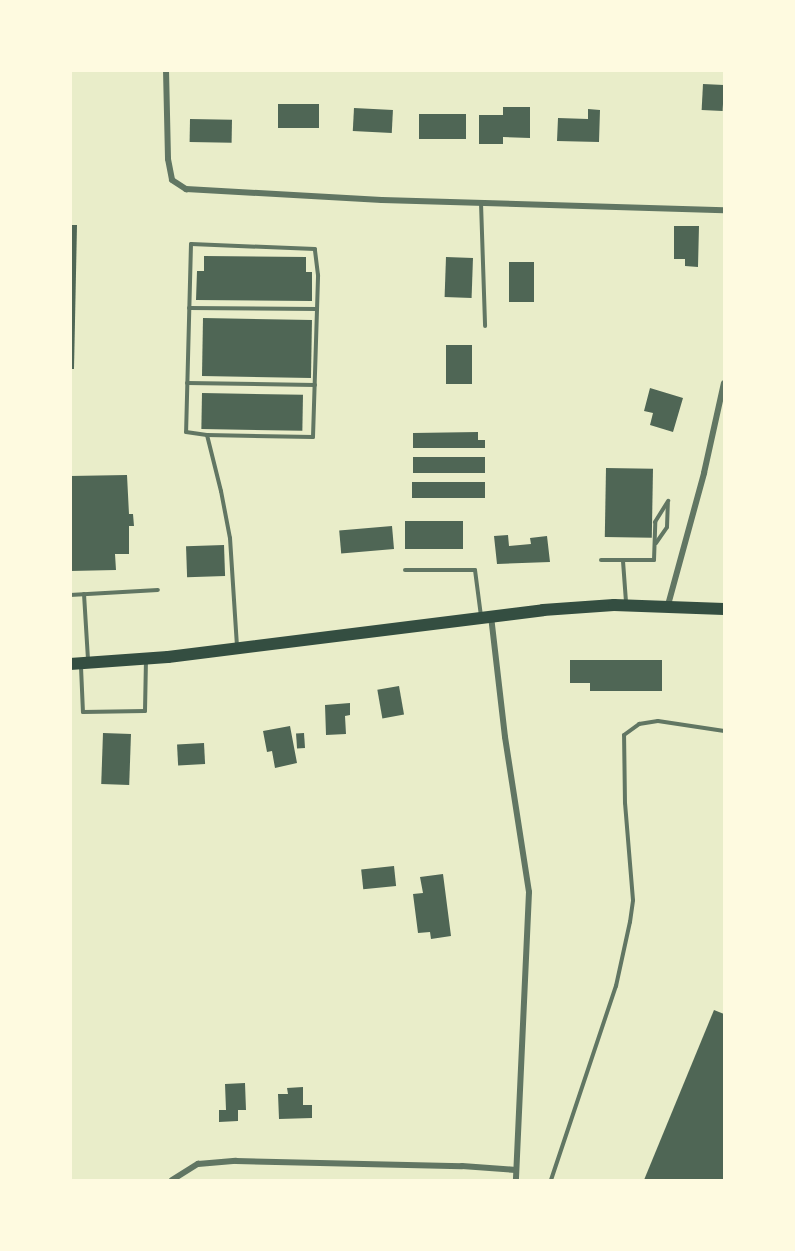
<!DOCTYPE html>
<style>
body{margin:0}
#map{position:relative;width:795px;height:1251px;overflow:hidden;background:#e9edc9;font-family:Arial,sans-serif}
div>[style]{position:absolute}
[style*='--x']{left:calc(var(--x)*1px);top:calc(var(--y)*1px);width:calc(var(--w)*1px);rotate:calc(var(--a)*1deg)}
.building>*{inset:0;background:#4f6655;transform-origin:0 0}
.service>*{height:4px;margin:-2px;padding:0 2px;transform-origin:2px;border-radius:2px;background:#617663}
.minor>*{height:6px;margin:-3px;padding:0 3px;transform-origin:3px;border-radius:3px;background:#617663}
.primary>*{height:12px;margin:-6px;padding:0 6px;transform-origin:6px;border-radius:6px;background:#344e41}
span{translate:-50% -50%;white-space:nowrap;text-align:center;line-height:1.15;-webkit-text-stroke:4.5px #fefae0;paint-order:stroke}
.frame{position:absolute;inset:0;border:72px solid #fefae0;pointer-events:none}
</style>
<div id="map">
<div class="building">
<div style="left:703px;top:84px;width:21px;height:26px;rotate:3deg"></div>
<div style="left:278px;top:104px;width:41px;height:24px"></div>
<div style="clip-path:polygon(503px 107px,530px 107px,530px 138px,503px 137px,503px 144px,479px 144px,479px 115px,503px 115px)"></div>
<div style="left:354px;top:108px;width:39px;height:23px;rotate:3deg"></div>
<div style="clip-path:polygon(588px 109px,600px 110px,599px 142px,557px 141px,558px 118px,588px 119px)"></div>
<div style="left:419px;top:114px;width:47px;height:25px"></div>
<div style="left:190px;top:119px;width:42px;height:23px;rotate:1deg"></div>
<div style="clip-path:polygon(70px 225px,77px 225px,74px 369px,70px 369px)"></div>
<div style="clip-path:polygon(674px 226px,699px 226px,698px 267px,685px 266px,685px 259px,674px 259px)"></div>
<div style="clip-path:polygon(204px 256px,306px 257px,306px 272px,312px 272px,312px 301px,196px 300px,197px 271px,204px 271px)"></div>
<div style="left:446px;top:257px;width:27px;height:40px;rotate:2deg"></div>
<div style="left:509px;top:262px;width:25px;height:40px"></div>
<div style="left:203px;top:318px;width:109px;height:58px;rotate:1deg"></div>
<div style="left:446px;top:345px;width:26px;height:39px"></div>
<div style="clip-path:polygon(650px 388px,683px 398px,673px 432px,650px 425px,653px 413px,644px 411px)"></div>
<div style="left:202px;top:393px;width:101px;height:36px;rotate:1deg"></div>
<div style="clip-path:polygon(478px 432px,478px 440px,485px 440px,485px 448px,413px 448px,413px 433px)"></div>
<div style="left:485px;top:457px;width:16px;height:72px;rotate:90deg"></div>
<div style="left:606px;top:468px;width:47px;height:69px;rotate:1deg"></div>
<div style="clip-path:polygon(127px 475px,129px 514px,133px 514px,134px 526px,129px 526px,129px 554px,115px 554px,116px 570px,70px 571px,70px 476px)"></div>
<div style="left:485px;top:482px;width:16px;height:73px;rotate:90deg"></div>
<div style="left:463px;top:521px;width:28px;height:58px;rotate:90deg"></div>
<div style="left:392px;top:526px;width:23px;height:53px;rotate:85deg"></div>
<div style="clip-path:polygon(508px 535px,509px 546px,531px 544px,530px 538px,547px 536px,550px 562px,497px 564px,494px 536px)"></div>
<div style="left:224px;top:545px;width:31px;height:38px;rotate:88deg"></div>
<div style="clip-path:polygon(570px 660px,662px 660px,662px 691px,590px 691px,590px 683px,570px 683px)"></div>
<div style="left:399px;top:686px;width:29px;height:22px;rotate:80deg"></div>
<div style="clip-path:polygon(350px 703px,350px 715px,345px 716px,346px 734px,326px 735px,325px 705px)"></div>
<div style="clip-path:polygon(290px 726px,297px 763px,275px 768px,272px 751px,267px 752px,263px 731px)"></div>
<div style="left:103px;top:733px;width:28px;height:51px;rotate:2deg"></div>
<div style="left:304px;top:733px;width:15px;height:8px;rotate:86deg"></div>
<div style="left:204px;top:743px;width:21px;height:27px;rotate:87deg"></div>
<div style="left:394px;top:866px;width:20px;height:33px;rotate:84deg"></div>
<div style="clip-path:polygon(443px 874px,451px 936px,431px 939px,430px 932px,418px 933px,413px 894px,423px 893px,420px 877px)"></div>
<div style="clip-path:polygon(714px 1010px,724px 1014px,724px 1180px,644px 1180px)"></div>
<div style="clip-path:polygon(245px 1083px,246px 1110px,238px 1110px,238px 1121px,219px 1122px,219px 1110px,226px 1110px,225px 1084px)"></div>
<div style="clip-path:polygon(303px 1087px,303px 1105px,312px 1105px,312px 1118px,279px 1119px,278px 1094px,288px 1094px,287px 1088px)"></div>
</div>
<div class="service">
<div style="--x:481;--y:203;--w:123;--a:88.1"></div>
<div style="--x:189;--y:308;--w:128;--a:0.4"></div>
<div style="--x:187;--y:383;--w:128;--a:0.9"></div>
<div style="--x:207;--y:435;--w:106;--a:1.1"></div>
<div style="--x:313;--y:437;--w:162;--a:-88.2"></div>
<div style="--x:318;--y:275;--w:26;--a:-97"></div>
<div style="--x:315;--y:249;--w:124;--a:-177.7"></div>
<div style="--x:191;--y:244;--w:188;--a:91.5"></div>
<div style="--x:186;--y:432;--w:21;--a:8"></div>
<div style="--x:207;--y:435;--w:58;--a:76"></div>
<div style="--x:221;--y:491;--w:48;--a:79.2"></div>
<div style="--x:230;--y:538;--w:109;--a:86.3"></div>
<div style="--x:656;--y:543;--w:19;--a:-55"></div>
<div style="--x:667;--y:527;--w:24;--a:-88"></div>
<div style="--x:601;--y:560;--w:53;--a:0"></div>
<div style="--x:654;--y:560;--w:38;--a:-88"></div>
<div style="--x:655;--y:522;--w:25;--a:-58"></div>
<div style="--x:623;--y:561;--w:41;--a:85.8"></div>
<div style="--x:405;--y:570;--w:70;--a:0"></div>
<div style="--x:475;--y:570;--w:46;--a:82.6"></div>
<div style="--x:84;--y:594;--w:65;--a:86.5"></div>
<div style="--x:70;--y:595;--w:88;--a:-3.3"></div>
<div style="--x:81;--y:667;--w:45;--a:87.5"></div>
<div style="--x:83;--y:712;--w:62;--a:-0.9"></div>
<div style="--x:145;--y:711;--w:51;--a:-88.9"></div>
<div style="--x:551;--y:1180;--w:205;--a:-71.5"></div>
<div style="--x:616;--y:986;--w:66;--a:-77.7"></div>
<div style="--x:630;--y:922;--w:22;--a:-82"></div>
<div style="--x:633;--y:900;--w:97;--a:-94.7"></div>
<div style="--x:625;--y:803;--w:68;--a:-90.8"></div>
<div style="--x:624;--y:735;--w:19;--a:-36"></div>
<div style="--x:639;--y:724;--w:19;--a:-9"></div>
<div style="--x:658;--y:721;--w:67;--a:8.6"></div>
</div>
<div class="minor">
<div style="--x:166;--y:70;--w:89;--a:88.7"></div>
<div style="--x:168;--y:159;--w:21;--a:79"></div>
<div style="--x:172;--y:180;--w:17;--a:33"></div>
<div style="--x:186;--y:189;--w:196;--a:3.2"></div>
<div style="--x:382;--y:200;--w:342;--a:1.7"></div>
<div style="--x:668;--y:605;--w:137;--a:-74.7"></div>
<div style="--x:704;--y:473;--w:92;--a:-77.5"></div>
<div style="--x:491;--y:616;--w:122;--a:83.4"></div>
<div style="--x:505;--y:737;--w:157;--a:81.2"></div>
<div style="--x:529;--y:892;--w:288;--a:92.6"></div>
<div style="--x:172;--y:1180;--w:31;--a:-32"></div>
<div style="--x:198;--y:1164;--w:38;--a:-5"></div>
<div style="--x:236;--y:1161;--w:226;--a:1.3"></div>
<div style="--x:462;--y:1166;--w:54;--a:4.2"></div>
</div>
<div class="primary">
<div style="--x:70;--y:664;--w:98;--a:-4.1"></div>
<div style="--x:168;--y:657;--w:378;--a:-7.1"></div>
<div style="--x:543;--y:610;--w:71;--a:-4"></div>
<div style="--x:614;--y:605;--w:110;--a:2.1"></div>
</div>
<div class="frame"></div>
</div>
